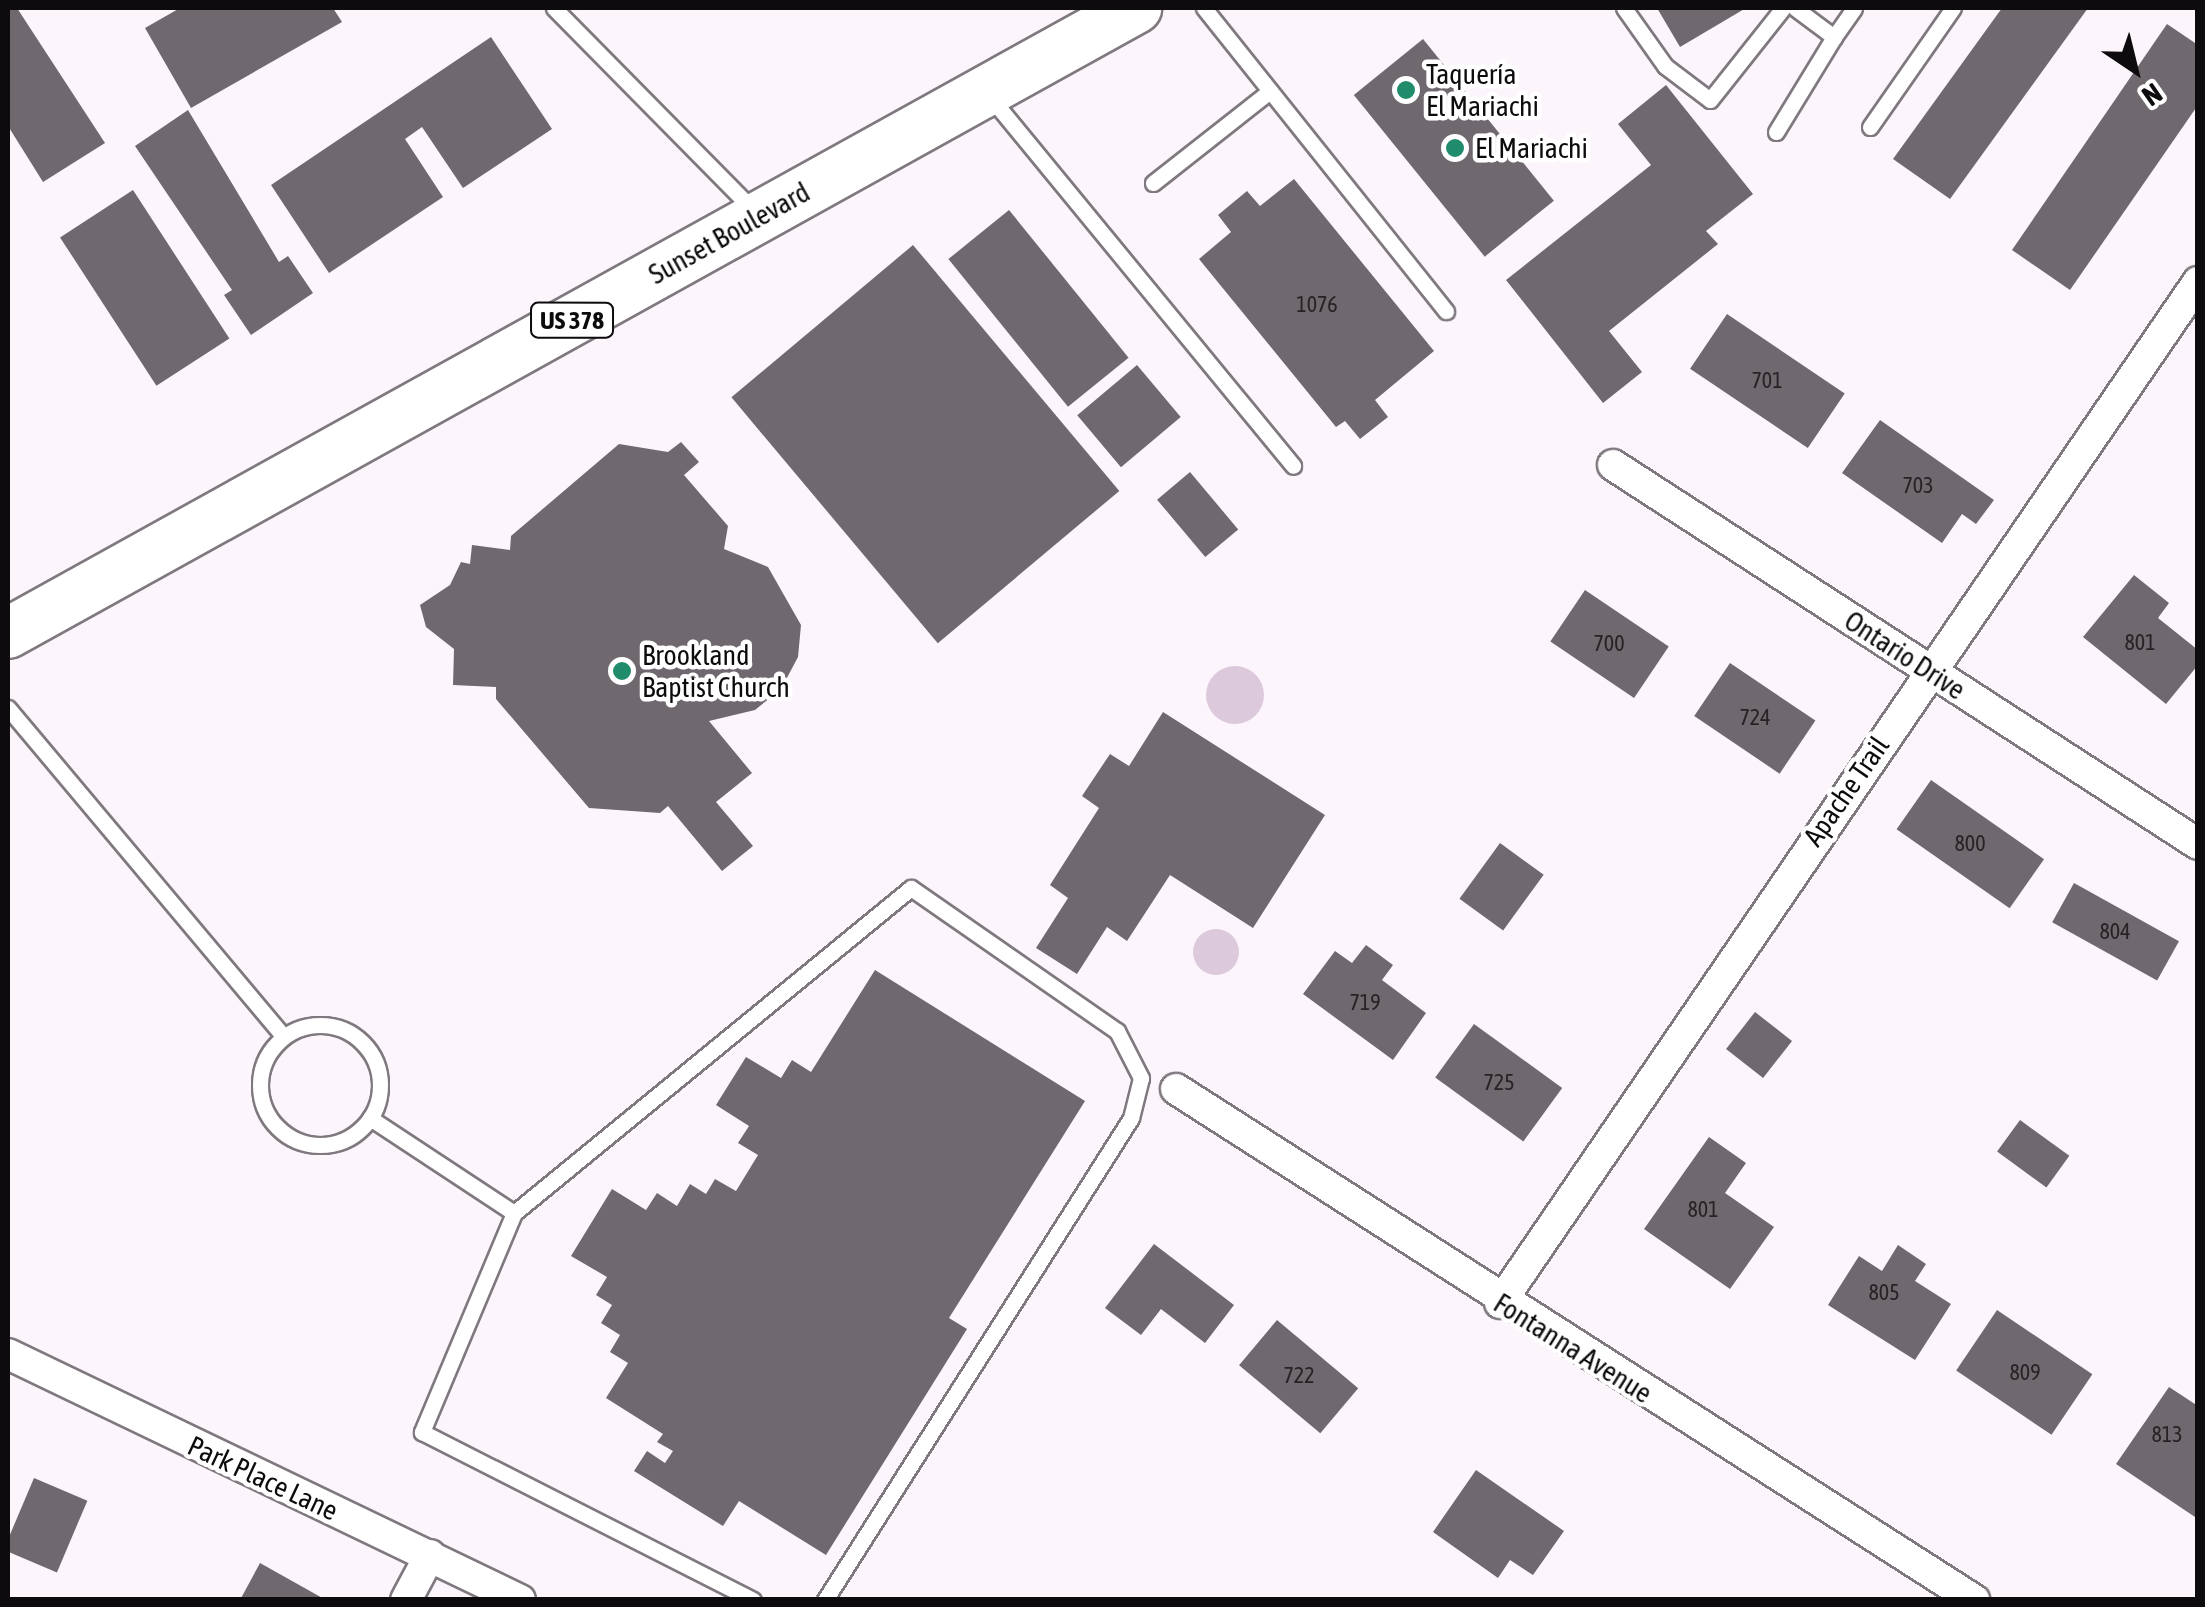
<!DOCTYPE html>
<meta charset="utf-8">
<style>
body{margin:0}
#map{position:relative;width:2205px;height:1607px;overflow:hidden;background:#fcf5fc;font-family:"Asap Condensed",sans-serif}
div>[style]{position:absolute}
.green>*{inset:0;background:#dccadc}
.round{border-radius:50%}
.building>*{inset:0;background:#6f696f;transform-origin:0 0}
.roads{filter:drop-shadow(2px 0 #7f797f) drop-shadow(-2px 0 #7f797f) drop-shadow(0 2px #7f797f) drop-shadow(0 -2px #7f797f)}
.lane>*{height:15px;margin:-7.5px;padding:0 7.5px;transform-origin:7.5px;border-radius:7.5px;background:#fff}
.lane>.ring{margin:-7.5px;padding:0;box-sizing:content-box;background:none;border:15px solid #fff;border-radius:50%}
.street>*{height:30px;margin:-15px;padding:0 15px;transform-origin:15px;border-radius:15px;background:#fff}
.primary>*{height:50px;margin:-25px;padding:0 25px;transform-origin:25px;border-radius:25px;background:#fff}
.dots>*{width:28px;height:28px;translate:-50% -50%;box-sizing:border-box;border:5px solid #fff;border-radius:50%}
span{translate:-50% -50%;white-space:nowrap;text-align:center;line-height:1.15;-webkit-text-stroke:9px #fff;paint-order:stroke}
.number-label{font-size:22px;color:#262226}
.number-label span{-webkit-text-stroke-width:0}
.shield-label span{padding:2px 8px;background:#fff;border:2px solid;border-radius:8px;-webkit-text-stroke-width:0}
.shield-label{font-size:25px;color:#0d0b0d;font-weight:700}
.poi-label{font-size:28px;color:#0d0b0d}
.left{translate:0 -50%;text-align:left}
.street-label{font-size:28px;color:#0d0b0d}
.frame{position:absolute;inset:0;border:10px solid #0d0b0d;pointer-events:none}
.north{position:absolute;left:2085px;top:20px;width:100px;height:100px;-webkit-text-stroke:8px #fff;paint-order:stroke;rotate:145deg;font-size:28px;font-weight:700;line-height:40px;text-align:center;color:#0d0b0d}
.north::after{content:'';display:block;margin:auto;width:35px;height:45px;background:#0d0b0d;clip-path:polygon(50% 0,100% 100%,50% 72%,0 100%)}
</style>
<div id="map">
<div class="green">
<div class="round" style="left:1206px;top:666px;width:58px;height:58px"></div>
<div class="round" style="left:1193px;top:929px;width:46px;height:46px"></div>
</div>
<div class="building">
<div style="clip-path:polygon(8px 8px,17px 8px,105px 143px,43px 182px,8px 126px)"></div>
<div style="clip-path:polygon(180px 8px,333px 8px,342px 22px,191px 108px,145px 28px)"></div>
<div style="clip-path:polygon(1657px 8px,1746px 8px,1680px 47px)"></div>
<div style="clip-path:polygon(2002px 8px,2088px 8px,1950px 199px,1893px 159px)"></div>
<div style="clip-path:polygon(2167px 24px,2198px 45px,2198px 105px,2070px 290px,2012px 250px)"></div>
<div style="clip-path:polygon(491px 37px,552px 129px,463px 188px,422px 127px,405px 139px,443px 197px,329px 273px,271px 185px)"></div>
<div style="left:1423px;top:39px;width:208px;height:89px;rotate:51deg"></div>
<div style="clip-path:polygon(1666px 85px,1753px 194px,1706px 231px,1718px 244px,1609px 331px,1642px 372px,1603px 403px,1506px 280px,1651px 165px,1618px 124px)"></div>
<div style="clip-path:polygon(188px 110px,279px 262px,288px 256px,313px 293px,251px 335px,224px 295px,232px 290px,135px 146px)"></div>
<div style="clip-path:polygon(1294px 179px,1434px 351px,1375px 400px,1388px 417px,1360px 439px,1345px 421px,1336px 427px,1199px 259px,1231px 232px,1218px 215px,1247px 191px,1260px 206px)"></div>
<div style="left:133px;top:190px;width:177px;height:87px;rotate:57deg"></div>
<div style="left:1009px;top:210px;width:190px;height:78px;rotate:51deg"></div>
<div style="left:913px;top:245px;width:321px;height:237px;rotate:50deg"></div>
<div style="left:1727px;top:314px;width:142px;height:66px;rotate:34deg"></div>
<div style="left:1137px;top:365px;width:68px;height:78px;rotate:50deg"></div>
<div style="clip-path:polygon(1880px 420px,1994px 500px,1976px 524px,1962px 514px,1942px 543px,1842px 473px)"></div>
<div style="clip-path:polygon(681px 442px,699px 462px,684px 475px,728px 526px,724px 549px,768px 567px,801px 625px,798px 657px,781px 689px,755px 710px,709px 721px,752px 773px,716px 802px,753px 846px,722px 871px,668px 806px,660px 813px,589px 808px,496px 699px,496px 687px,453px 685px,454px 649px,426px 627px,420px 605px,450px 585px,461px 562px,470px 564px,472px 545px,510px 550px,511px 536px,619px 444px,668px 452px)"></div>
<div style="left:1190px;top:472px;width:75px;height:43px;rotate:50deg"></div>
<div style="clip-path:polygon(2134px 575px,2169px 603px,2158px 618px,2198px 650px,2198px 665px,2166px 704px,2083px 637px)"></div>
<div style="left:1585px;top:590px;width:101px;height:62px;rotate:34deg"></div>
<div style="left:1730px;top:663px;width:103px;height:64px;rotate:34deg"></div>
<div style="clip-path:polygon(1163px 712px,1325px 815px,1253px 928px,1170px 875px,1127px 941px,1107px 927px,1077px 974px,1036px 948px,1068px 898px,1050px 885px,1099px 808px,1082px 796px,1110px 754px,1129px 766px)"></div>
<div style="left:1931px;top:780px;width:138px;height:60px;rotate:35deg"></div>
<div style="left:1500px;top:843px;width:54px;height:69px;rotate:36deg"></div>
<div style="left:2074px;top:883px;width:120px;height:45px;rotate:29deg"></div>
<div style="clip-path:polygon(1366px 945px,1393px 965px,1382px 980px,1426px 1013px,1393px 1060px,1303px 994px,1335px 951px,1352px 963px)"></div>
<div style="clip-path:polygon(875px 970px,1085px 1101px,949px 1318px,967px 1329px,826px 1555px,739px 1501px,723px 1526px,634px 1471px,647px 1451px,665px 1463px,673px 1451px,657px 1442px,663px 1434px,606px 1398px,628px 1363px,610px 1352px,620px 1335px,601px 1323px,612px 1305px,596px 1295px,607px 1277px,571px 1256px,612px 1189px,646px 1210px,657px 1193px,677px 1206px,690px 1184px,706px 1194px,715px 1179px,736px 1191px,758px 1155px,738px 1143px,749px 1126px,716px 1105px,746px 1057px,781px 1078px,792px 1060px,811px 1072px)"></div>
<div style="left:1755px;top:1012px;width:47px;height:47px;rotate:38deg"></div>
<div style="left:1474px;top:1024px;width:109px;height:66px;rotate:36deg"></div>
<div style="left:2020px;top:1120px;width:61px;height:39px;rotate:36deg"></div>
<div style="clip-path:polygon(1709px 1137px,1746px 1163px,1725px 1193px,1774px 1227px,1730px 1289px,1644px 1229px)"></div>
<div style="clip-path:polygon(1154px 1244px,1234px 1305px,1205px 1343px,1161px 1309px,1141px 1335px,1105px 1308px)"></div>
<div style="clip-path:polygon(1898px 1245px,1926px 1264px,1915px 1281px,1951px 1304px,1915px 1360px,1828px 1305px,1859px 1256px,1882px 1271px)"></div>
<div style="left:1997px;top:1310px;width:115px;height:73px;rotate:34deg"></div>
<div style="left:1277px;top:1320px;width:106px;height:59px;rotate:40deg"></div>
<div style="clip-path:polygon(2169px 1387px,2198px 1406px,2198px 1519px,2116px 1464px)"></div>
<div style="clip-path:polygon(1476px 1470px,1564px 1531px,1533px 1575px,1510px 1560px,1498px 1578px,1433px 1532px)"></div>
<div style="left:34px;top:1478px;width:58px;height:78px;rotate:23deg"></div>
<div style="clip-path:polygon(260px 1563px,326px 1600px,240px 1600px)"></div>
</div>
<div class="roads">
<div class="lane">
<div style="left:554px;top:8px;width:284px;rotate:45.4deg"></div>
<div style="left:1204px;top:8px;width:388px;rotate:51.4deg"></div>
<div style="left:1624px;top:8px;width:71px;rotate:54.7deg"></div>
<div style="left:1665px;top:66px;width:56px;rotate:37.1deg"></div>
<div style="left:1710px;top:100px;width:117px;rotate:-51.6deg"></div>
<div style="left:1795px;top:8px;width:49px;rotate:36.6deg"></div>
<div style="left:1834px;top:37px;width:35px;rotate:-55deg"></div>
<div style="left:991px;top:98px;width:476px;rotate:50.6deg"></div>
<div style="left:1870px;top:127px;width:145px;rotate:-55.1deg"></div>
<div style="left:1776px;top:132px;width:111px;rotate:-58.6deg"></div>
<div style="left:1153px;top:183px;width:149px;rotate:-38.2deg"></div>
<div style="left:8px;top:708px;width:429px;rotate:50deg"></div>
<div class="ring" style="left:260px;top:1025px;width:105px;height:105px"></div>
<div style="left:370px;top:1118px;width:173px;rotate:33.4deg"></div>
<div style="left:514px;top:1213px;width:238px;rotate:112.8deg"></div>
<div style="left:422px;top:1432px;width:371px;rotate:26.9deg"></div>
<div style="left:514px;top:1213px;width:513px;rotate:-39.31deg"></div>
<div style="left:911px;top:888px;width:251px;rotate:34.8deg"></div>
<div style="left:1117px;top:1031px;width:53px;rotate:62.9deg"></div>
<div style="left:1141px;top:1078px;width:41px;rotate:104deg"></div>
<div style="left:1131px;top:1118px;width:571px;rotate:122.41deg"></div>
</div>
<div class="street">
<div style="left:1613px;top:465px;width:697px;rotate:32.94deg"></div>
<div style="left:1176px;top:1089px;width:948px;rotate:32.63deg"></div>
<div style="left:1500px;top:1303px;width:1237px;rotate:-55.64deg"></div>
<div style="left:8px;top:1354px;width:568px;rotate:25.66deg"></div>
<div style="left:406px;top:1600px;width:51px;rotate:-61.9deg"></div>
</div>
<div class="primary">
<div style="left:8px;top:633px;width:1290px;rotate:-28.99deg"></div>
</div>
</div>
<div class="dots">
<div style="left:1406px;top:90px;background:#218c6b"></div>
<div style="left:1455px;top:148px;background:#218c6b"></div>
<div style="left:622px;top:671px;background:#218c6b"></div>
</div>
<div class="number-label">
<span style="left:1317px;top:305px">1076</span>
<span style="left:1767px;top:381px">701</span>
<span style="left:1918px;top:486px">703</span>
<span style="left:2140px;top:643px">801</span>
<span style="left:1609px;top:644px">700</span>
<span style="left:1755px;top:718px">724</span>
<span style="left:1970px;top:844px">800</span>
<span style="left:2115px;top:932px">804</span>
<span style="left:1365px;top:1003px">719</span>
<span style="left:1499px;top:1083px">725</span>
<span style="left:1703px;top:1210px">801</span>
<span style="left:1884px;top:1293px">805</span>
<span style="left:2025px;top:1373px">809</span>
<span style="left:1299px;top:1376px">722</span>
<span style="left:2167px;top:1435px">813</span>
</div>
<div class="shield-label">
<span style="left:572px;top:320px">US 378</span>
</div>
<div class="poi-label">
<span class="left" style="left:1426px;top:90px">Taquería<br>El Mariachi</span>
<span class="left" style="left:1475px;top:148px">El Mariachi</span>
<span class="left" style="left:642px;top:671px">Brookland<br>Baptist Church</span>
</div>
<div class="street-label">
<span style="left:729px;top:233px;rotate:-29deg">Sunset Boulevard</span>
<span style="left:1905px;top:655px;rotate:33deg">Ontario Drive</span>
<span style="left:1846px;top:791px;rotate:-55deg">Apache Trail</span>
<span style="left:1573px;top:1348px;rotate:32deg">Fontanna Avenue</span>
<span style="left:263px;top:1478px;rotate:25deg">Park Place Lane</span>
</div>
<div class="frame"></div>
<div class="north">N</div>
</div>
